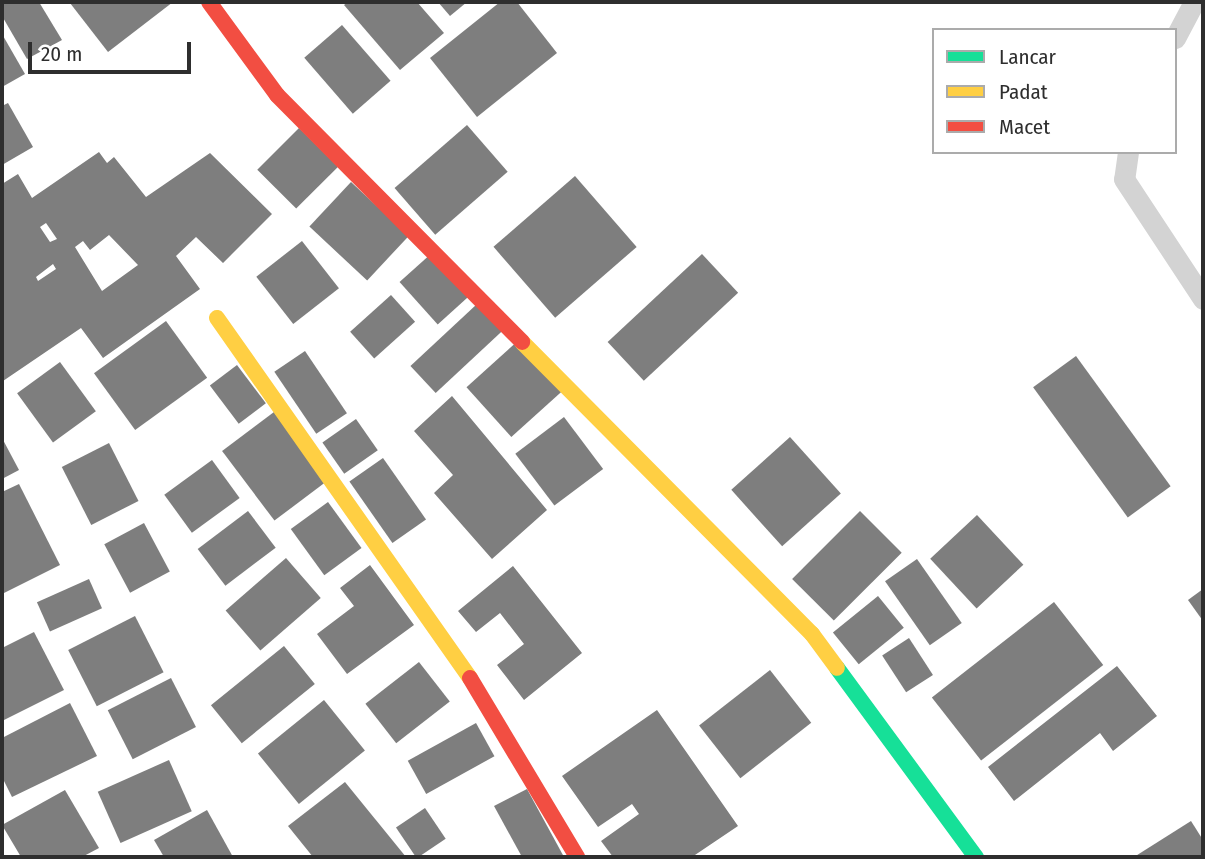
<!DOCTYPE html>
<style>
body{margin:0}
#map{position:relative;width:1205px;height:859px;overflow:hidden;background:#fff;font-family:"Fira Sans Condensed",sans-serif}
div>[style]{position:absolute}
.building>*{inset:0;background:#7e7e7e;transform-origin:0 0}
.lane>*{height:21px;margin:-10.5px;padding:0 10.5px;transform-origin:10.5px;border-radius:10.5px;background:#d3d3d3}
.fast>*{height:16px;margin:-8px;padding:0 8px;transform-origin:8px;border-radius:8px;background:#16e098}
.slow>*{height:16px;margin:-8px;padding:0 8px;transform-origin:8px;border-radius:8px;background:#ffcf43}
.jam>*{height:16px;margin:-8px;padding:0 8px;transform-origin:8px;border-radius:8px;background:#f24e42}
span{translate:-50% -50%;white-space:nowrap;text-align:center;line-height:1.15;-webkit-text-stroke:7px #fff;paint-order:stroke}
.frame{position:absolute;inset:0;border:4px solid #2e2e2e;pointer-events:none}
.legend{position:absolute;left:932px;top:28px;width:245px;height:126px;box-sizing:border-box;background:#fff;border:2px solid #ababab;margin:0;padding:9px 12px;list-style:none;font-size:21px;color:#2e2e2e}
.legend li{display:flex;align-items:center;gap:14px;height:35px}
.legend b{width:35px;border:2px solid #ababab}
.scale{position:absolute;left:28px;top:42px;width:163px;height:32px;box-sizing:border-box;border:4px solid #2e2e2e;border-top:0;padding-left:9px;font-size:21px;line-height:24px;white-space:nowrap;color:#2e2e2e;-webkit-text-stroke:5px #fff;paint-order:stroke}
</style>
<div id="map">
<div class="building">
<div style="clip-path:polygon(2px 2px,39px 2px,62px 40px,27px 59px,2px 16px)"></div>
<div style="clip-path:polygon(173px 2px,108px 52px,70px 3px,73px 2px)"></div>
<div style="clip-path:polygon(348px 2px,417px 2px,444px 33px,400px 70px,344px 5px)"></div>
<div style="clip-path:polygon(438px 2px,467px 2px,450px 16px)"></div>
<div style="clip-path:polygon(500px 2px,517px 2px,557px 53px,477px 117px,430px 58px)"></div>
<div style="left:342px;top:25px;width:74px;height:50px;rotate:49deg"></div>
<div style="clip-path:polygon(2px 34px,25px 74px,2px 87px)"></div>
<div style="clip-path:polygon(8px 103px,33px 147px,2px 165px,2px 106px)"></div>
<div style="left:467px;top:125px;width:62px;height:96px;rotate:49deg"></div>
<div style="left:299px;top:128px;width:55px;height:59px;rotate:45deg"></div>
<div style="clip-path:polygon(evenodd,99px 152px,107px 163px,114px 157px,146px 197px,210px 153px,272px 214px,223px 263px,196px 237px,176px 256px,200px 289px,103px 358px,81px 328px,3px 381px,2px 184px,18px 174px,32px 198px,99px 152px,46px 223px,57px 239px,50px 242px,40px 227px,46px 223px,99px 152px,109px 235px,138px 265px,102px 291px,75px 247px,83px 241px,90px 250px,109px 235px,99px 152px,53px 264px,56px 269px,38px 281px,36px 277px,53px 264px)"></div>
<div style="left:575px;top:176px;width:94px;height:108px;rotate:49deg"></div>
<div style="left:351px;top:182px;width:79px;height:61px;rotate:43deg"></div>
<div style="left:302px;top:241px;width:60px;height:58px;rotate:52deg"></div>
<div style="left:433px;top:252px;width:57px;height:45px;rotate:48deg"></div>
<div style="left:702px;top:254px;width:53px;height:129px;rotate:47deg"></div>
<div style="left:391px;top:295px;width:36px;height:55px;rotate:48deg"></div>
<div style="left:477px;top:304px;width:37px;height:91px;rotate:47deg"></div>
<div style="left:166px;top:321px;width:70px;height:89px;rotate:54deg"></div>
<div style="left:520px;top:339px;width:67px;height:72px;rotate:48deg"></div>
<div style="left:305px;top:351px;width:75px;height:37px;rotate:56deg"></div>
<div style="left:1076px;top:356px;width:161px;height:53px;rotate:54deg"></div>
<div style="left:60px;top:362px;width:61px;height:53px;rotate:54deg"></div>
<div style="left:237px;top:365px;width:48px;height:34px;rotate:53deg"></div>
<div style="clip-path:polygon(452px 396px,547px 510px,492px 559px,434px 493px,453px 475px,414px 431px)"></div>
<div style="left:274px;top:412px;width:87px;height:65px;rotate:53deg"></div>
<div style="left:564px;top:417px;width:65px;height:61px;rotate:53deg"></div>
<div style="left:356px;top:419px;width:38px;height:41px;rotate:55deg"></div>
<div style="left:790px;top:437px;width:76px;height:79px;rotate:48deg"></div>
<div style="clip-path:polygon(2px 438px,19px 470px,2px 479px)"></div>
<div style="left:109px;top:443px;width:65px;height:53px;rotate:63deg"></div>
<div style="left:383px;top:458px;width:75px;height:41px;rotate:55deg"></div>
<div style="left:212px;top:460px;width:47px;height:59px;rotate:54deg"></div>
<div style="clip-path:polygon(19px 484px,60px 565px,4px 593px,2px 492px)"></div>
<div style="left:328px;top:502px;width:57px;height:46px;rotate:54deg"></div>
<div style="left:248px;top:511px;width:46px;height:63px;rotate:53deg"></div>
<div style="left:860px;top:511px;width:59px;height:96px;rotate:45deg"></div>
<div style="left:977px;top:515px;width:68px;height:64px;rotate:47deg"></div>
<div style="left:144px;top:523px;width:55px;height:45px;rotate:62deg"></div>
<div style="left:286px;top:558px;width:53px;height:80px;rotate:49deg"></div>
<div style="left:917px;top:559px;width:78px;height:39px;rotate:55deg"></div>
<div style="clip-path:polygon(370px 565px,414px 625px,347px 674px,317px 634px,354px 606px,340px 588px)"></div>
<div style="clip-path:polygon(513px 566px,582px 653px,524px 700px,497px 665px,524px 644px,500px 613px,476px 632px,458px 611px)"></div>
<div style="left:89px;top:579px;width:32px;height:57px;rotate:66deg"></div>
<div style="clip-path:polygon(1203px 589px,1203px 621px,1188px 600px)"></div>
<div style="left:878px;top:596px;width:41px;height:58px;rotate:51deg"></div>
<div style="left:1054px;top:602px;width:80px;height:155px;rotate:52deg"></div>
<div style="left:135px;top:616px;width:63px;height:75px;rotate:63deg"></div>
<div style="clip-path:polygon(34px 632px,64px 690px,2px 721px,2px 648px)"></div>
<div style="left:909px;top:638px;width:44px;height:32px;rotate:57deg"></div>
<div style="left:284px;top:646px;width:49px;height:94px;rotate:51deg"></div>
<div style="left:419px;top:662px;width:50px;height:68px;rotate:52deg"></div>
<div style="clip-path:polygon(1117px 666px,1157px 716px,1113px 751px,1100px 733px,1014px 801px,988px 767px)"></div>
<div style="left:770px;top:670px;width:67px;height:90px;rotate:52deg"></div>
<div style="left:171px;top:678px;width:55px;height:71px;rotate:63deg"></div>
<div style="left:324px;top:700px;width:65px;height:85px;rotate:51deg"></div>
<div style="clip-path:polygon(70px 703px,97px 756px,12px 797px,2px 777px,2px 738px)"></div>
<div style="clip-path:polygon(657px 710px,738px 826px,692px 857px,613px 857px,601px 841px,639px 814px,632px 804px,598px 827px,562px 776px)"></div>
<div style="left:476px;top:723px;width:38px;height:78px;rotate:61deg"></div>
<div style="left:169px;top:760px;width:56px;height:78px;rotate:66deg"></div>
<div style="clip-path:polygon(345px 782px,406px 857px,313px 857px,288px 826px)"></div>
<div style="clip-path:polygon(527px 789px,564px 857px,522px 857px,494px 806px)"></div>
<div style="clip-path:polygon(65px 790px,99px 848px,82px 857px,21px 857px,2px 825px)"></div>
<div style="left:425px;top:808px;width:37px;height:35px;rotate:56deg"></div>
<div style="clip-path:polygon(207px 810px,233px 857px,164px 857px,154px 840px)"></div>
<div style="clip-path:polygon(1191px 821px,1203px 840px,1203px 857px,1134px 857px)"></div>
</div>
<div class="lane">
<div style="left:1175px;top:38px;width:41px;rotate:-62.2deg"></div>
<div style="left:1128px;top:152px;width:27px;rotate:98deg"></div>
<div style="left:1124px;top:179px;width:144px;rotate:56.6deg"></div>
</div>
<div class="fast">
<div style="left:837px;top:668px;width:235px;rotate:53.7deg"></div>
</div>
<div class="slow">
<div style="left:217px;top:318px;width:440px;rotate:54.9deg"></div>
<div style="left:522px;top:342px;width:412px;rotate:45.2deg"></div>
<div style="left:812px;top:634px;width:42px;rotate:53.7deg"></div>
</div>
<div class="jam">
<div style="left:209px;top:2px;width:115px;rotate:53.8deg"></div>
<div style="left:277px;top:95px;width:348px;rotate:45.2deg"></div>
<div style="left:470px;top:678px;width:209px;rotate:59.1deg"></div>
</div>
<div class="frame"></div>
<ul class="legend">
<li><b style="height:9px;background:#16e098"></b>Lancar</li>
<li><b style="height:9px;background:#ffcf43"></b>Padat</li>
<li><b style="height:9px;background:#f24e42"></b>Macet</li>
</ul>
<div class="scale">20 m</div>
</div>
